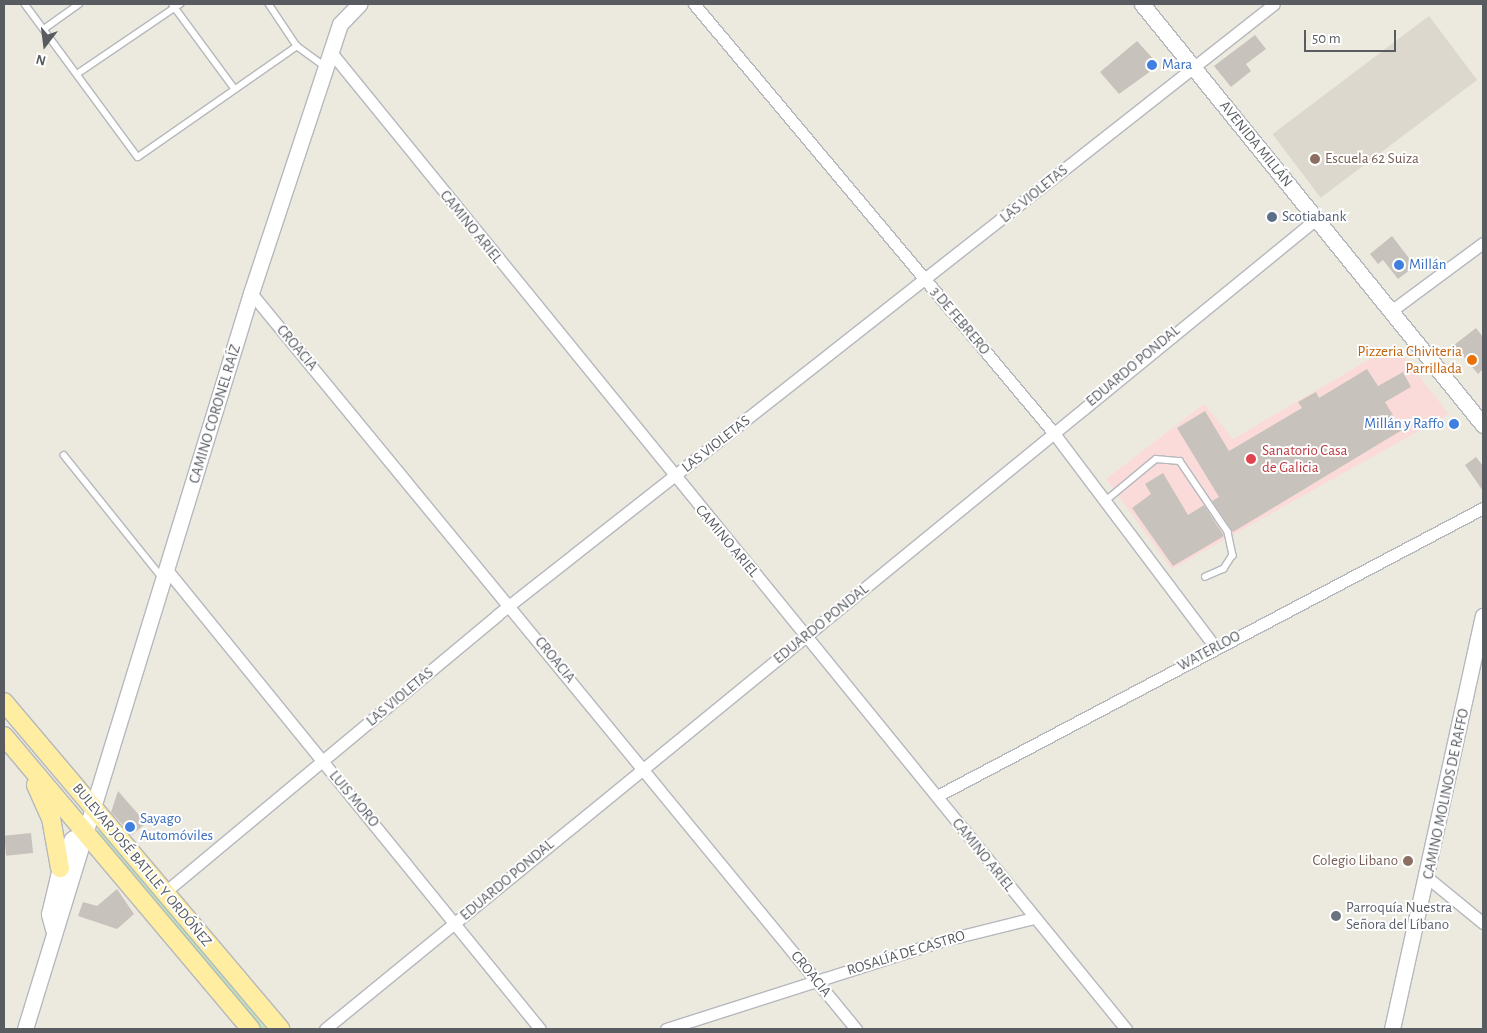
<!DOCTYPE html>
<meta charset="utf-8">
<style>
body{margin:0}
#map{position:relative;width:1487px;height:1033px;overflow:hidden;background:#ece9df;font-family:"Alegreya Sans",sans-serif}
div>[style]{position:absolute}
.education>*{inset:0;background:#dcd8ce;transform-origin:0 0}
.medical>*{inset:0;background:#fbdbd9}
.green>*{inset:0;background:#bbe5ba}
.building>*{inset:0;background:#c7c3bc;transform-origin:0 0}
.roads{filter:drop-shadow(1px 0 #b5b8bd) drop-shadow(-1px 0 #b5b8bd) drop-shadow(0 1px #b5b8bd) drop-shadow(0 -1px #b5b8bd)}
.lane>*{height:5.5px;margin:-2.75px;padding:0 2.75px;transform-origin:2.75px;border-radius:2.75px;background:#fff}
.street>*{height:11px;margin:-5.5px;padding:0 5.5px;transform-origin:5.5px;border-radius:5.5px;background:#fff}
.secondary>*{height:15px;margin:-7.5px;padding:0 7.5px;transform-origin:7.5px;border-radius:7.5px;background:#fff}
.primary>*{height:18px;margin:-9px;padding:0 9px;transform-origin:9px;border-radius:9px;background:#ffeda1}
.dots>*{width:14px;height:14px;translate:-50% -50%;box-sizing:border-box;border:2px solid #fff;border-radius:50%}
span{translate:-50% -50%;white-space:nowrap;text-align:center;line-height:1.15;-webkit-text-stroke:4px #fff;paint-order:stroke}
.shop-label{font-size:15px;color:#366cbe}
.left{translate:0 -50%;text-align:left}
.right{translate:-100% -50%;text-align:right}
.street-label{font-size:15px;color:#585c61}
.education-label{font-size:15px;color:#785e54}
.service-label{font-size:15px;color:#4e5e75}
.food-label{font-size:15px;color:#c56008}
.health-label{font-size:15px;color:#be3a42}
.worship-label{font-size:15px;color:#5b616d}
.frame{position:absolute;inset:0;border:5px solid #585c61;pointer-events:none}
.north{position:absolute;left:20px;top:20px;width:50px;height:50px;-webkit-text-stroke:4px #fff;paint-order:stroke;rotate:195deg;font-size:14px;font-weight:700;line-height:20px;text-align:center;color:#585c61}
.north::after{content:'';display:block;margin:auto;width:18px;height:22px;background:#585c61;clip-path:polygon(50% 0,100% 100%,50% 72%,0 100%)}
.scale{position:absolute;left:1304px;top:30px;width:92px;height:22px;box-sizing:border-box;border:2px solid #585c61;border-top:0;padding-left:6px;font-size:15px;line-height:18px;white-space:nowrap;color:#585c61;-webkit-text-stroke:4px #fff;paint-order:stroke}
</style>
<div id="map">
<div class="education">
<div style="left:1429px;top:16px;width:80px;height:196px;rotate:53deg"></div>
</div>
<div class="medical">
<div style="clip-path:polygon(1394px 345px,1449px 414px,1172px 569px,1106px 479px,1204px 404px,1233px 439px)"></div>
</div>
<div class="green">
<div style="clip-path:polygon(99px 830px,157px 896px,266px 1029px,260px 1029px,96px 833px)"></div>
</div>
<div class="building">
<div style="clip-path:polygon(1255px 35px,1266px 49px,1246px 64px,1251px 71px,1231px 87px,1214px 66px)"></div>
<div style="clip-path:polygon(1137px 41px,1156px 62px,1155px 68px,1119px 94px,1100px 72px)"></div>
<div style="clip-path:polygon(1392px 236px,1415px 266px,1398px 279px,1383px 260px,1378px 264px,1370px 254px)"></div>
<div style="clip-path:polygon(1476px 328px,1483px 337px,1483px 369px,1478px 374px,1454px 345px)"></div>
<div style="clip-path:polygon(1367px 369px,1378px 386px,1403px 372px,1411px 387px,1385px 402px,1402px 430px,1233px 532px,1212px 501px,1219px 497px,1177px 428px,1205px 411px,1229px 451px,1302px 408px,1298px 402px,1316px 392px,1319px 398px)"></div>
<div style="clip-path:polygon(1476px 457px,1483px 466px,1483px 491px,1465px 465px)"></div>
<div style="clip-path:polygon(1163px 473px,1188px 515px,1204px 505px,1224px 536px,1173px 566px,1132px 508px,1151px 494px,1145px 484px)"></div>
<div style="clip-path:polygon(118px 791px,146px 823px,132px 835px,111px 812px)"></div>
<div style="left:31px;top:833px;width:20px;height:27px;rotate:84deg"></div>
<div style="clip-path:polygon(117px 889px,134px 914px,117px 929px,78px 916px,83px 902px,97px 906px)"></div>
</div>
<div class="roads">
<div class="lane">
<div style="left:25px;top:4px;width:190px;rotate:53.6deg"></div>
<div style="left:138px;top:157px;width:194px;rotate:-34.9deg"></div>
<div style="left:269px;top:4px;width:50px;rotate:56.3deg"></div>
<div style="left:297px;top:46px;width:34px;rotate:36deg"></div>
<div style="left:173px;top:5px;width:104px;rotate:53.6deg"></div>
<div style="left:44px;top:29px;width:43px;rotate:-35.5deg"></div>
<div style="left:77px;top:74px;width:125px;rotate:-34.2deg"></div>
<div style="left:64px;top:455px;width:155px;rotate:51.3deg"></div>
<div style="left:1104px;top:502px;width:67px;rotate:-39.6deg"></div>
<div style="left:1156px;top:459px;width:24px;rotate:5deg"></div>
<div style="left:1180px;top:461px;width:86px;rotate:55.9deg"></div>
<div style="left:1228px;top:532px;width:24px;rotate:78deg"></div>
<div style="left:1233px;top:555px;width:17px;rotate:123deg"></div>
<div style="left:1224px;top:569px;width:20px;rotate:156deg"></div>
</div>
<div class="street">
<div style="left:694px;top:4px;width:559px;rotate:50.01deg"></div>
<div style="left:1053px;top:432px;width:269px;rotate:53deg"></div>
<div style="left:330px;top:51px;width:1261px;rotate:50.86deg"></div>
<div style="left:251px;top:293px;width:953px;rotate:50.58deg"></div>
<div style="left:1391px;top:311px;width:114px;rotate:-36.5deg"></div>
<div style="left:167px;top:570px;width:591px;rotate:50.9deg"></div>
<div style="left:937px;top:796px;width:617px;rotate:-27.81deg"></div>
<div style="left:1428px;top:878px;width:71px;rotate:39.3deg"></div>
<div style="left:165px;top:892px;width:432px;rotate:-39.8deg"></div>
<div style="left:497px;top:615px;width:988px;rotate:-38.18deg"></div>
<div style="left:325px;top:1029px;width:1280px;rotate:-39.26deg"></div>
<div style="left:666px;top:1029px;width:289px;rotate:-17.7deg"></div>
<div style="left:941px;top:941px;width:96px;rotate:-13.9deg"></div>
</div>
<div class="secondary">
<div style="left:1142px;top:4px;width:542px;rotate:50.99deg"></div>
<div style="left:53px;top:929px;width:16px;rotate:-105deg"></div>
<div style="left:49px;top:914px;width:47px;rotate:-76.6deg"></div>
<div style="left:60px;top:868px;width:31px;rotate:-68deg"></div>
<div style="left:72px;top:839px;width:16px;rotate:-30deg"></div>
<div style="left:25px;top:1029px;width:770px;rotate:-72.93deg"></div>
<div style="left:251px;top:293px;width:283px;rotate:-71.7deg"></div>
<div style="left:340px;top:24px;width:28px;rotate:-46deg"></div>
<div style="left:1392px;top:1029px;width:423px;rotate:-77.6deg"></div>
</div>
<div class="primary">
<div style="left:4px;top:702px;width:428px;rotate:49.8deg"></div>
<div style="left:4px;top:736px;width:383px;rotate:49.9deg"></div>
<div style="left:36px;top:785px;width:36px;rotate:66deg"></div>
<div style="left:51px;top:818px;width:51px;rotate:79.8deg"></div>
</div>
</div>
<div class="dots">
<div style="left:1152px;top:65px;background:#3f7fe0"></div>
<div style="left:1315px;top:159px;background:#8d6e63"></div>
<div style="left:1272px;top:217px;background:#5c6f8a"></div>
<div style="left:1399px;top:265px;background:#3f7fe0"></div>
<div style="left:1472px;top:360px;background:#e8710a"></div>
<div style="left:1454px;top:424px;background:#3f7fe0"></div>
<div style="left:1251px;top:459px;background:#e0444e"></div>
<div style="left:130px;top:827px;background:#3f7fe0"></div>
<div style="left:1408px;top:861px;background:#8d6e63"></div>
<div style="left:1336px;top:916px;background:#6b7280"></div>
</div>
<div class="shop-label">
<span class="left" style="left:1162px;top:65px">Mara</span>
<span class="left" style="left:1409px;top:265px">Millán</span>
<span class="right" style="left:1444px;top:424px">Millán y Raffo</span>
<span class="left" style="left:140px;top:827px">Sayago<br>Automóviles</span>
</div>
<div class="street-label">
<span style="left:1256px;top:144px;rotate:51deg">AVENIDA MILLÁN</span>
<span style="left:1034px;top:194px;rotate:-39deg">LAS VIOLETAS</span>
<span style="left:471px;top:227px;rotate:51deg">CAMINO ARIEL</span>
<span style="left:960px;top:321px;rotate:50deg">3 DE FEBRERO</span>
<span style="left:297px;top:348px;rotate:50deg">CROACIA</span>
<span style="left:1133px;top:366px;rotate:-40deg">EDUARDO PONDAL</span>
<span style="left:215px;top:414px;rotate:-73deg">CAMINO CORONEL RAÍZ</span>
<span style="left:716px;top:444px;rotate:-38deg">LAS VIOLETAS</span>
<span style="left:727px;top:541px;rotate:50deg">CAMINO ARIEL</span>
<span style="left:821px;top:624px;rotate:-39deg">EDUARDO PONDAL</span>
<span style="left:1209px;top:651px;rotate:-28deg">WATERLOO</span>
<span style="left:555px;top:660px;rotate:51deg">CROACIA</span>
<span style="left:400px;top:697px;rotate:-40deg">LAS VIOLETAS</span>
<span style="left:1446px;top:794px;rotate:-78deg">CAMINO MOLINOS DE RAFFO</span>
<span style="left:354px;top:799px;rotate:50deg">LUIS MORO</span>
<span style="left:983px;top:855px;rotate:51deg">CAMINO ARIEL</span>
<span style="left:142px;top:865px;rotate:50deg">BULEVAR JOSÉ BATLLE Y ORDÓÑEZ</span>
<span style="left:507px;top:880px;rotate:-40deg">EDUARDO PONDAL</span>
<span style="left:906px;top:953px;rotate:-17deg">ROSALÍA DE CASTRO</span>
<span style="left:811px;top:974px;rotate:51deg">CROACIA</span>
</div>
<div class="education-label">
<span class="left" style="left:1325px;top:159px">Escuela 62 Suiza</span>
<span class="right" style="left:1398px;top:861px">Colegio Libano</span>
</div>
<div class="service-label">
<span class="left" style="left:1282px;top:217px">Scotiabank</span>
</div>
<div class="food-label">
<span class="right" style="left:1462px;top:360px">Pizzeria Chiviteria<br>Parrillada</span>
</div>
<div class="health-label">
<span class="left" style="left:1262px;top:459px">Sanatorio Casa<br>de Galicia</span>
</div>
<div class="worship-label">
<span class="left" style="left:1346px;top:916px">Parroquía Nuestra<br>Señora del Líbano</span>
</div>
<div class="frame"></div>
<div class="north">N</div>
<div class="scale">50 m</div>
</div>
